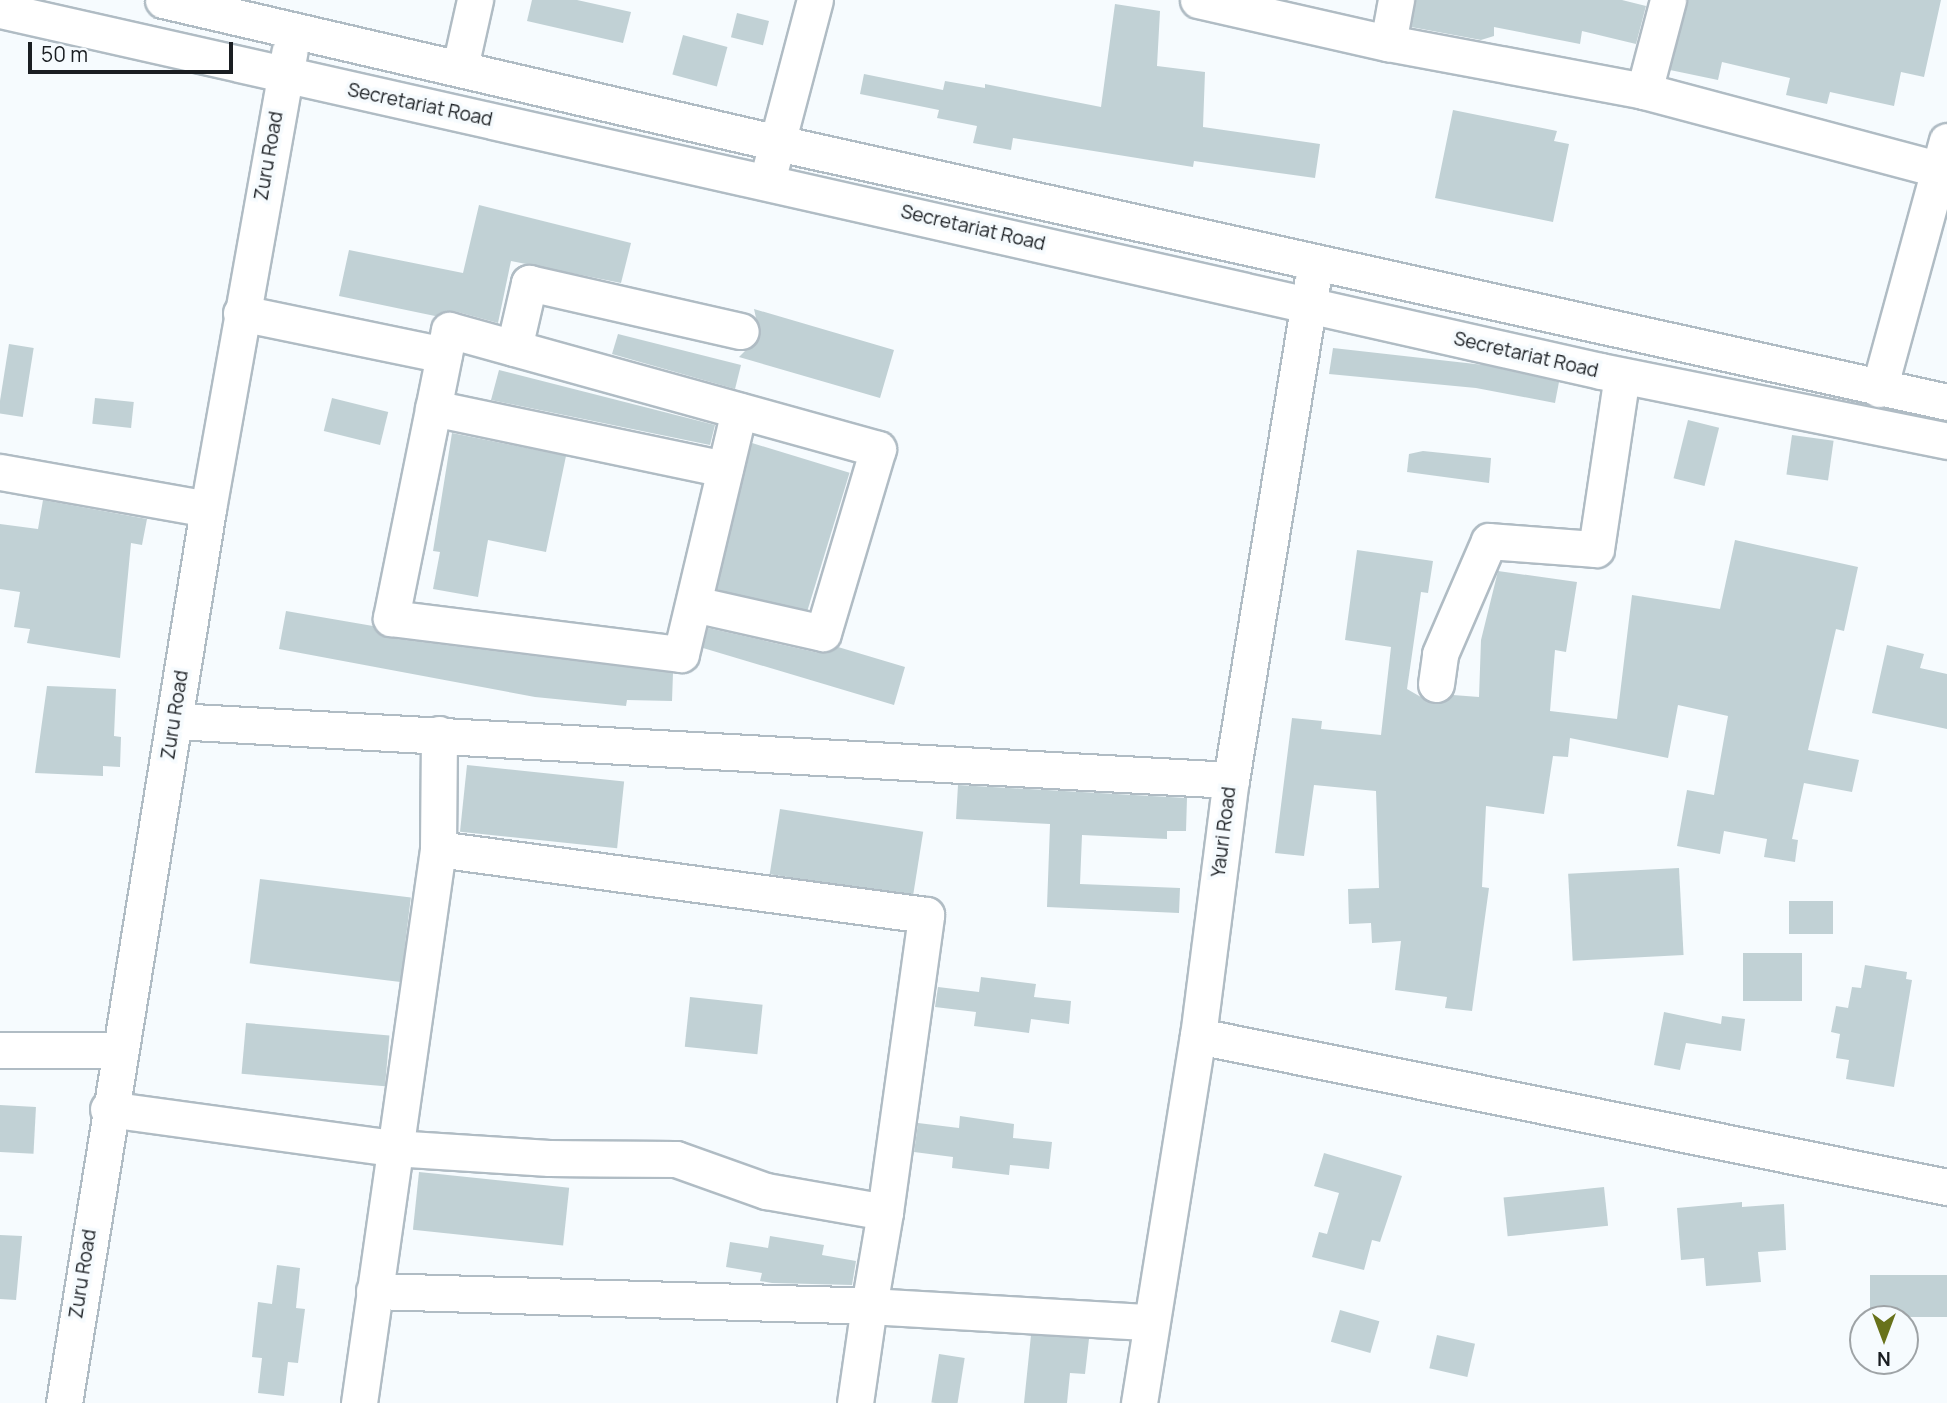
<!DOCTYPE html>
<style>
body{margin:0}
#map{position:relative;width:1947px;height:1403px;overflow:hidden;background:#f6fbfe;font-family:Manrope,sans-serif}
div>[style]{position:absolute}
.building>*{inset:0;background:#c1d1d5;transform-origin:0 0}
.roads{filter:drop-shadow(2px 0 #b0bcc4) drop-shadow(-2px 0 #b0bcc4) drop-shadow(0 2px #b0bcc4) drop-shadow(0 -2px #b0bcc4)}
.minor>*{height:35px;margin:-17.5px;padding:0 17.5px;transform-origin:17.5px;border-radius:17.5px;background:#fff}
span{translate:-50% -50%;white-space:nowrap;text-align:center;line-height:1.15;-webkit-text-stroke:7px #f6fbfe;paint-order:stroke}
.street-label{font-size:19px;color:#1a1e22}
.north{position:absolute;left:1849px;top:1305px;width:70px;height:70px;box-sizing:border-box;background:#f6fbfe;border:2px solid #9ea3a6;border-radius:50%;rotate:180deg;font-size:19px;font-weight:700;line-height:28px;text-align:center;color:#1a1e22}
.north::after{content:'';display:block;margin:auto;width:24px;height:32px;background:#68721b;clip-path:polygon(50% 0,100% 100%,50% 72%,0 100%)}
.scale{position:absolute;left:28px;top:42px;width:205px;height:32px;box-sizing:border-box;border:4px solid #1a1e22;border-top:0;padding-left:9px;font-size:21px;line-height:24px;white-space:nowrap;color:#1a1e22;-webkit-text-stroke:5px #f6fbfe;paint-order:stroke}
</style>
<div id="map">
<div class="building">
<div style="clip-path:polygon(532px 0,577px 0,631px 12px,623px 43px,527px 21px)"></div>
<div style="clip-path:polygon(1416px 0,1622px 0,1646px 6px,1636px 44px,1582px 31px,1580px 44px,1494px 27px,1494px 36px,1481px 40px,1411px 27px)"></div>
<div style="clip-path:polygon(1688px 0,1941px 0,1924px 77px,1901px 72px,1894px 106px,1830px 92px,1827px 104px,1786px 95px,1790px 78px,1722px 62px,1718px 80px,1670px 70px)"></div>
<div style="clip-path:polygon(1115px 4px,1160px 11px,1157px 66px,1205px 72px,1203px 127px,1320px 144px,1315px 178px,1194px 161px,1193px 167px,1013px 138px,1011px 150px,973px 143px,977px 126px,937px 118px,939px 110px,860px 94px,864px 74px,943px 90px,945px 81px,985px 88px,985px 84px,1101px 107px)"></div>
<div style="left:737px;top:13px;width:33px;height:25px;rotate:14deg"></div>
<div style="left:683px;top:35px;width:46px;height:41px;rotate:15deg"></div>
<div style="clip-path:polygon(1453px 110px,1557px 131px,1554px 141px,1569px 144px,1553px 222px,1435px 198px)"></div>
<div style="clip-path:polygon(479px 205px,631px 243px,621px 283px,511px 261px,498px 323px,454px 311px,435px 316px,339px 296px,349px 250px,463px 273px)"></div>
<div style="clip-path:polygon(754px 309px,894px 350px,880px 398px,739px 357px,760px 336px)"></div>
<div style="clip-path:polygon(618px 334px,741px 365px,735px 389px,612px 354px)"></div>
<div style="left:9px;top:344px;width:25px;height:70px;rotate:9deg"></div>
<div style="clip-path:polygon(1333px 348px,1484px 365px,1559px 382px,1555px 403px,1476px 388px,1329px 374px)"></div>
<div style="clip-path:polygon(499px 370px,715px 425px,710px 445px,491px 400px)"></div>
<div style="left:95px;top:398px;width:39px;height:26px;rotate:6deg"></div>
<div style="left:332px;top:398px;width:58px;height:34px;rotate:14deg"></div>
<div style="left:1688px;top:420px;width:32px;height:60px;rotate:14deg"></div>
<div style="clip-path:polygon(452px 433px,566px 456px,546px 552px,488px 540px,478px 597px,433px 589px,440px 552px,433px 551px)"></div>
<div style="left:1792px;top:435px;width:42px;height:40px;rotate:8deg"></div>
<div style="left:752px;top:443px;width:102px;height:150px;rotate:17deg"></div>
<div style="clip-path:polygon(1423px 451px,1491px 458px,1489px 483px,1407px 472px,1409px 454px)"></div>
<div style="clip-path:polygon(43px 500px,147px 519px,142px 545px,131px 543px,120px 658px,27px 643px,30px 629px,14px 627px,20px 592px,0 589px,0 524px,38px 529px)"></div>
<div style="clip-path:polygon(1735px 540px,1858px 567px,1844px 631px,1836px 629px,1808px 750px,1859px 760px,1852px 792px,1804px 783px,1792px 839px,1798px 840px,1795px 862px,1764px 857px,1767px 839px,1724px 831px,1720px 854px,1677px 846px,1687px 790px,1714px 795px,1728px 716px,1678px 705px,1668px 758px,1570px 738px,1568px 757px,1553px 756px,1544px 814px,1486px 806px,1482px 887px,1489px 888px,1472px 1011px,1445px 1008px,1447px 997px,1395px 990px,1401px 941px,1372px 943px,1371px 923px,1349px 924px,1348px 889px,1379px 888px,1376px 791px,1314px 785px,1304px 856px,1275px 853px,1292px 718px,1322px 721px,1321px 729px,1381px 735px,1391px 647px,1345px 640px,1357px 550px,1433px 561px,1428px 593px,1421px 592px,1407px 689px,1433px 704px,1453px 695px,1479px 697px,1481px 640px,1498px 571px,1577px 582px,1566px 652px,1555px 650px,1550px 711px,1617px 719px,1632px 595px,1720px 609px)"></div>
<div style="clip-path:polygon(286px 611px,373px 626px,389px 638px,673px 673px,672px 701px,627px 700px,626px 706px,535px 697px,279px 649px)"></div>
<div style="clip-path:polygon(708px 628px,819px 653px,838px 647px,905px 667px,894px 705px,703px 648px)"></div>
<div style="clip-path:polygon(1887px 645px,1924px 654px,1920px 668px,1947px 674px,1947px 729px,1872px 713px)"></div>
<div style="clip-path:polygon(47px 686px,116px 689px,114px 736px,121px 737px,120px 767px,103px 766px,103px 776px,35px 773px)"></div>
<div style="left:467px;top:765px;width:158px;height:67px;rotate:6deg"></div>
<div style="clip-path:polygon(958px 785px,1187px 798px,1186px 831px,1167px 831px,1167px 839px,1082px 835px,1080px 884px,1180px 888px,1179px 913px,1047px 907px,1050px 824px,956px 819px)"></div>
<div style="left:780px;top:809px;width:145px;height:66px;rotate:9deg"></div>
<div style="left:1679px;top:868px;width:87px;height:111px;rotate:87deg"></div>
<div style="left:260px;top:879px;width:152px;height:85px;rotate:7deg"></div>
<div style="left:1789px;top:901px;width:44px;height:33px"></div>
<div style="left:1802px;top:953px;width:48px;height:59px;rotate:90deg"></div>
<div style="clip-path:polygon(1865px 965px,1907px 972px,1906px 979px,1912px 980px,1894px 1087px,1846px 1079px,1849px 1060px,1836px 1058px,1840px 1034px,1831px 1032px,1836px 1006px,1848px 1008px,1852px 987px,1861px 988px)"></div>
<div style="clip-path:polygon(981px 977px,1036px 984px,1034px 997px,1071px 1001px,1069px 1024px,1031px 1019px,1029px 1033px,974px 1026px,976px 1012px,935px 1007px,938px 987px,979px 992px)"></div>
<div style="left:690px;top:997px;width:73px;height:50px;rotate:6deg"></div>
<div style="clip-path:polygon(1664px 1012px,1721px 1024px,1722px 1016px,1745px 1019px,1741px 1051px,1686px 1043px,1680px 1070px,1654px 1065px)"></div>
<div style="left:246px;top:1023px;width:144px;height:51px;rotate:5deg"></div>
<div style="left:0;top:1105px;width:36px;height:47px;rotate:3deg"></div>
<div style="clip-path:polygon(960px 1116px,1014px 1124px,1013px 1138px,1052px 1142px,1049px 1169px,1010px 1165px,1009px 1175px,952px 1168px,953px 1157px,914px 1152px,918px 1123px,959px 1128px)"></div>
<div style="clip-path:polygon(1324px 1153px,1402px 1176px,1380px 1242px,1372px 1240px,1364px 1270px,1312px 1257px,1319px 1232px,1327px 1234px,1339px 1193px,1314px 1186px)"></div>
<div style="left:419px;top:1172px;width:151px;height:58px;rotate:6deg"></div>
<div style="left:1604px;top:1187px;width:39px;height:101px;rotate:84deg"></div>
<div style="clip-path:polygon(1742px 1202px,1742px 1207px,1784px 1204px,1786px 1250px,1758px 1252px,1761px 1282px,1706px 1286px,1704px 1258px,1681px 1260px,1677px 1208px)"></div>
<div style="clip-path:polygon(0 1235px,22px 1236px,16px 1300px,0 1299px)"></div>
<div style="clip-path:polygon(770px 1236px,824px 1245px,822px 1255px,856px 1261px,852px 1285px,772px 1283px,760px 1281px,762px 1273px,726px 1267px,730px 1242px,768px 1248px)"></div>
<div style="clip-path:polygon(277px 1265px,300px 1268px,296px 1308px,305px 1309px,298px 1363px,288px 1362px,284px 1396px,258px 1393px,262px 1358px,252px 1357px,258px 1302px,272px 1304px)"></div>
<div style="left:1947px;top:1275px;width:42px;height:77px;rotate:90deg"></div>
<div style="left:1340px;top:1310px;width:41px;height:33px;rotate:16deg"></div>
<div style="clip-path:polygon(1031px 1335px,1089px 1339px,1085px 1374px,1070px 1373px,1067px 1403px,1024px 1403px)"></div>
<div style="left:1437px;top:1335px;width:39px;height:34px;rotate:13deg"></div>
<div style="left:939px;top:1354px;width:26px;height:49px;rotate:9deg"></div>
</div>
<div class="roads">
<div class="minor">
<div style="left:163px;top:0;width:631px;rotate:13.09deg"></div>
<div style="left:778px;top:143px;width:1197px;rotate:12.49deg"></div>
<div style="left:1198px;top:0;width:195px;rotate:12.8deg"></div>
<div style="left:1388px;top:43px;width:260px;rotate:10.6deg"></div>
<div style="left:1644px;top:91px;width:306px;rotate:14.9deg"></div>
<div style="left:0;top:10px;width:1641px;rotate:12.71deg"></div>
<div style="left:1601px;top:371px;width:353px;rotate:11.4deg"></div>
<div style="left:1388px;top:43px;width:44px;rotate:-79.5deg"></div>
<div style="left:460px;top:67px;width:69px;rotate:-77.4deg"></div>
<div style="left:1644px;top:91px;width:94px;rotate:-75.2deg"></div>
<div style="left:771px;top:166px;width:172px;rotate:-75.2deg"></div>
<div style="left:241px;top:313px;width:207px;rotate:11.7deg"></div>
<div style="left:514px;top:348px;width:67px;rotate:-77deg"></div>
<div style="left:529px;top:283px;width:217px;rotate:12.8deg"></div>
<div style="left:1879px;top:389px;width:257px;rotate:-74.7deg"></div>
<div style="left:433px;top:408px;width:298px;rotate:11.8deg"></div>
<div style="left:0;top:472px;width:211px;rotate:10.1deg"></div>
<div style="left:694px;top:604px;width:132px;rotate:12.7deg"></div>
<div style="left:823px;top:633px;width:192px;rotate:-73.4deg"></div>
<div style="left:878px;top:449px;width:445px;rotate:-164.5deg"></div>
<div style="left:449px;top:330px;width:294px;rotate:101.4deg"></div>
<div style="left:391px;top:618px;width:292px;rotate:7.1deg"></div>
<div style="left:681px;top:654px;width:250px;rotate:-76.6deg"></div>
<div style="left:1436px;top:684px;width:30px;rotate:-82deg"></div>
<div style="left:1440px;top:654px;width:123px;rotate:-66.6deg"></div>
<div style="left:1489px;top:541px;width:107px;rotate:4.3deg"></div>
<div style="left:1596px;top:549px;width:175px;rotate:-81.5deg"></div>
<div style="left:175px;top:721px;width:1058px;rotate:3.2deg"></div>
<div style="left:1198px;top:1036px;width:764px;rotate:11.4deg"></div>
<div style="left:0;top:1050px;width:118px"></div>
<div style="left:108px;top:1109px;width:288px;rotate:7.8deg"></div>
<div style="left:393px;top:1148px;width:156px;rotate:3.7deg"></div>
<div style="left:549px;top:1158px;width:127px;rotate:0.5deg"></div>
<div style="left:676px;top:1159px;width:96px;rotate:19.6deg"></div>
<div style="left:766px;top:1191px;width:121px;rotate:10deg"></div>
<div style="left:374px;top:1291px;width:495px;rotate:1.7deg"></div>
<div style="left:869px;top:1306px;width:95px;rotate:-80.3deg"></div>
<div style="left:885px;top:1212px;width:300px;rotate:-82.1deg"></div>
<div style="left:926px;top:915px;width:492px;rotate:-172.3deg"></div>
<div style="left:64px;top:1403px;width:906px;rotate:-80.85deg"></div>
<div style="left:208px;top:509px;width:464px;rotate:-79.9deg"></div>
<div style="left:359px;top:1403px;width:560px;rotate:-81.88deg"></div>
<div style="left:438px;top:849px;width:115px;rotate:-89.5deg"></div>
<div style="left:855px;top:1403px;width:98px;rotate:-81.8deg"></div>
<div style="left:869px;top:1306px;width:281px;rotate:3.3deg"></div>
<div style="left:1139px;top:1403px;width:372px;rotate:-80.9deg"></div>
<div style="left:1198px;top:1036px;width:258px;rotate:-82.7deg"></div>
<div style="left:1231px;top:780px;width:504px;rotate:-80.74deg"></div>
</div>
</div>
<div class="street-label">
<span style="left:420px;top:105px;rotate:12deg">Secretariat Road</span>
<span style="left:269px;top:156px;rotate:-80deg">Zuru Road</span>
<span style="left:973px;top:228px;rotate:13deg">Secretariat Road</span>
<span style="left:1526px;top:355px;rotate:13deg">Secretariat Road</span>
<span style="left:175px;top:715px;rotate:-81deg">Zuru Road</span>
<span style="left:1224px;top:832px;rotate:-83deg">Yauri Road</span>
<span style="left:83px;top:1274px;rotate:-81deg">Zuru Road</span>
</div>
<div class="north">N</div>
<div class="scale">50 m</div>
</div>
